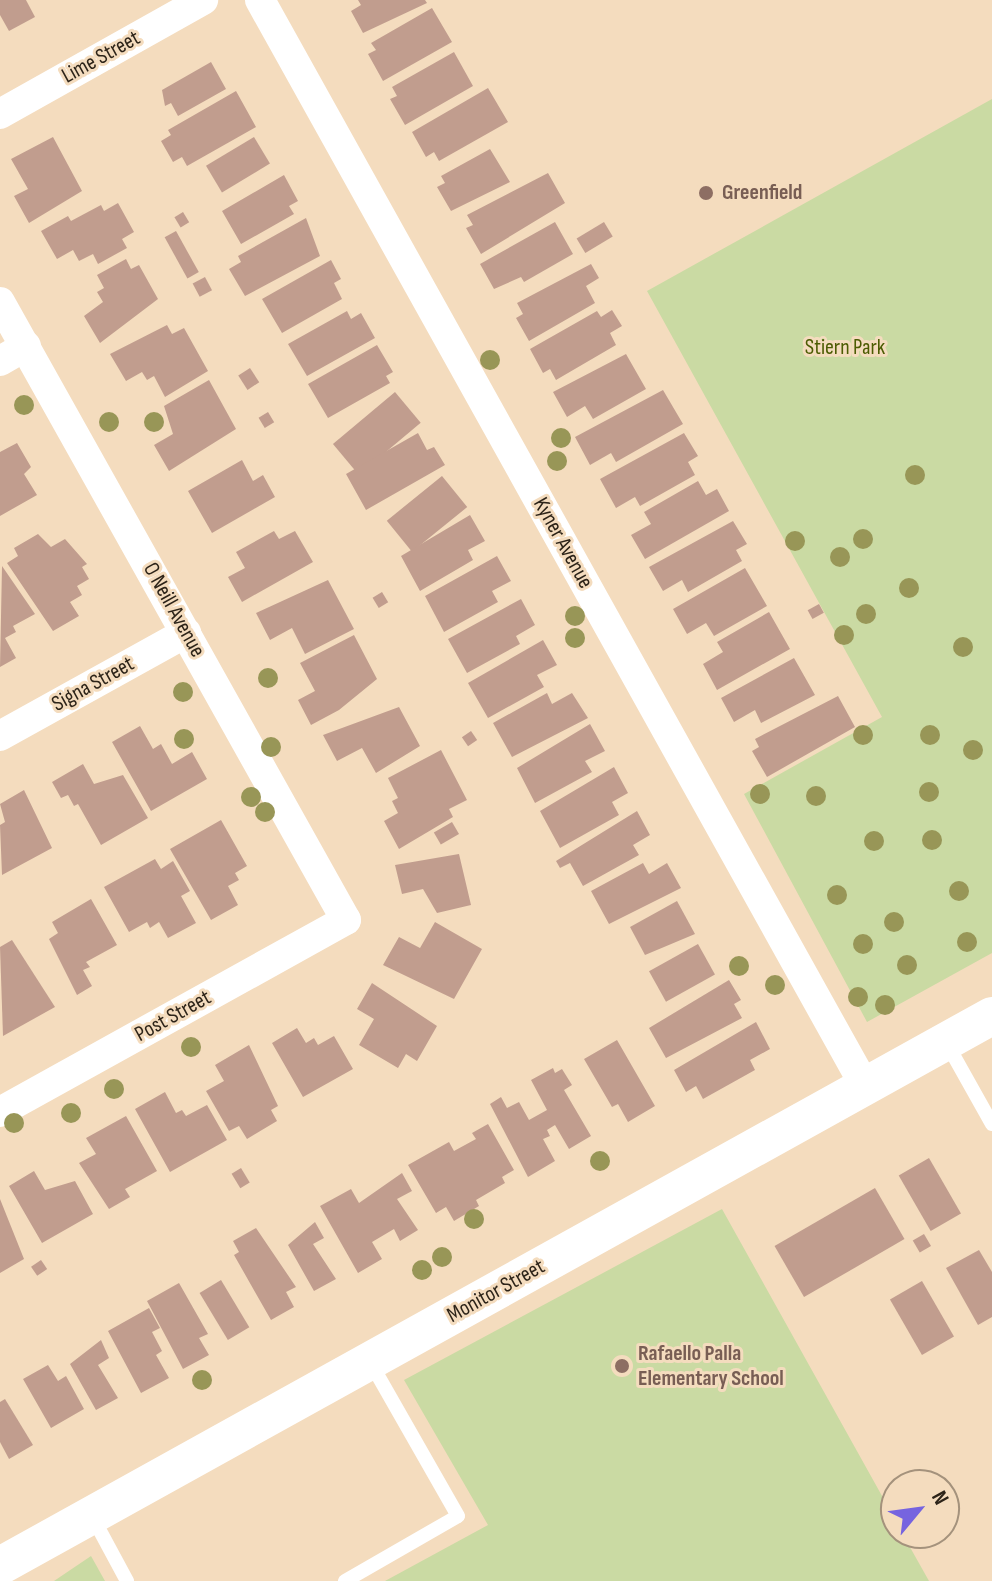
<!DOCTYPE html>
<style>
body{margin:0}
#map{position:relative;width:992px;height:1581px;overflow:hidden;background:#f4dcbe;font-family:"Sofia Sans Condensed",sans-serif}
div>[style]{position:absolute}
.green>*{inset:0;background:#cadaa3}
.building>*{inset:0;background:#c19d8e;transform-origin:0 0}
.service>*{height:14px;margin:-7px;padding:0 7px;transform-origin:7px;border-radius:7px;background:#fff}
.minor>*{height:30px;margin:-15px;padding:0 15px;transform-origin:15px;border-radius:15px;background:#fff}
.tertiary>*{height:38px;margin:-19px;padding:0 19px;transform-origin:19px;border-radius:19px;background:#fff}
.trees>*{width:20px;height:20px;margin:-10px;border-radius:50%;background:#989657}
.dots>*{width:22px;height:22px;translate:-50% -50%;box-sizing:border-box;border:4px solid #f4dcbe;border-radius:50%}
span{translate:-50% -50%;white-space:nowrap;text-align:center;line-height:1.15;-webkit-text-stroke:6px #f4dcbe;paint-order:stroke}
.street-label{font-size:22px;color:#2d2419}
.education-label{font-size:22px;color:#785e54;font-weight:700}
.left{translate:0 -50%;text-align:left}
.park-label{font-size:22px;color:#4c5c03}
.north{position:absolute;left:880px;top:1469px;width:80px;height:80px;box-sizing:border-box;background:#f4dcbe;border:2px solid #a4927c;border-radius:50%;rotate:61deg;font-size:22px;font-weight:700;line-height:32px;text-align:center;color:#2d2419}
.north::after{content:'';display:block;margin:auto;width:28px;height:36px;background:#7664df;clip-path:polygon(50% 0,100% 100%,50% 72%,0 100%)}
</style>
<div id="map">
<div class="green">
<div style="clip-path:polygon(992px 99px,992px 953px,867px 1022px,744px 794px,882px 717px,647px 291px)"></div>
<div style="clip-path:polygon(722px 1209px,896px 1521px,896px 1533px,902px 1533px,929px 1581px,385px 1581px,488px 1525px,404px 1380px)"></div>
<div style="clip-path:polygon(91px 1556px,105px 1581px,54px 1581px)"></div>
</div>
<div class="building">
<div style="clip-path:polygon(0 0,26px 0,35px 17px,9px 31px,0 15px)"></div>
<div style="clip-path:polygon(358px 0,425px 0,427px 3px,363px 33px,351px 11px,361px 5px)"></div>
<div style="clip-path:polygon(432px 8px,452px 42px,383px 81px,368px 54px,376px 50px,371px 43px)"></div>
<div style="clip-path:polygon(454px 52px,473px 86px,405px 125px,390px 99px,397px 96px,392px 87px)"></div>
<div style="clip-path:polygon(211px 62px,226px 89px,178px 116px,171px 103px,165px 106px,162px 90px)"></div>
<div style="clip-path:polygon(488px 88px,508px 122px,439px 161px,434px 152px,426px 157px,412px 132px)"></div>
<div style="clip-path:polygon(236px 91px,256px 127px,187px 166px,182px 157px,173px 162px,161px 141px,171px 135px,168px 130px)"></div>
<div style="clip-path:polygon(53px 137px,82px 191px,29px 223px,14px 196px,28px 189px,11px 159px)"></div>
<div style="left:254px;top:137px;width:31px;height:56px;rotate:59deg"></div>
<div style="clip-path:polygon(490px 149px,510px 182px,451px 211px,437px 187px,445px 183px,441px 176px)"></div>
<div style="clip-path:polygon(548px 173px,565px 203px,481px 254px,466px 228px,473px 225px,467px 215px)"></div>
<div style="clip-path:polygon(284px 175px,298px 201px,289px 206px,294px 214px,241px 244px,222px 211px)"></div>
<div style="clip-path:polygon(118px 203px,134px 232px,122px 239px,127px 248px,98px 264px,93px 254px,79px 261px,73px 250px,57px 259px,41px 231px,68px 216px,71px 221px,101px 205px,104px 211px)"></div>
<div style="left:183px;top:212px;width:12px;height:10px;rotate:59deg"></div>
<div style="clip-path:polygon(306px 218px,320px 256px,245px 296px,229px 269px,241px 262px,238px 256px)"></div>
<div style="clip-path:polygon(555px 222px,573px 254px,524px 282px,521px 277px,494px 289px,480px 264px)"></div>
<div style="left:604px;top:222px;width:17px;height:32px;rotate:59deg"></div>
<div style="left:176px;top:231px;width:47px;height:13px;rotate:61deg"></div>
<div style="clip-path:polygon(126px 259px,131px 269px,139px 265px,158px 299px,100px 343px,84px 316px,103px 302px,97px 292px,104px 288px,97px 275px)"></div>
<div style="clip-path:polygon(331px 260px,341px 279px,334px 283px,342px 299px,282px 333px,262px 299px)"></div>
<div style="clip-path:polygon(591px 264px,599px 278px,586px 286px,595px 303px,529px 341px,516px 318px,523px 314px,517px 303px)"></div>
<div style="left:205px;top:277px;width:15px;height:14px;rotate:62deg"></div>
<div style="clip-path:polygon(612px 310px,622px 326px,610px 333px,616px 345px,556px 380px,550px 369px,543px 373px,530px 349px,597px 311px,601px 317px)"></div>
<div style="clip-path:polygon(347px 311px,351px 319px,361px 313px,375px 338px,307px 376px,288px 344px)"></div>
<div style="clip-path:polygon(167px 325px,172px 334px,184px 328px,208px 371px,165px 397px,154px 376px,147px 380px,142px 372px,126px 381px,110px 354px)"></div>
<div style="clip-path:polygon(377px 345px,393px 372px,386px 376px,390px 383px,328px 418px,308px 384px)"></div>
<div style="clip-path:polygon(626px 354px,646px 389px,593px 419px,585px 406px,567px 417px,553px 392px)"></div>
<div style="left:250px;top:368px;width:17px;height:14px;rotate:57deg"></div>
<div style="clip-path:polygon(209px 380px,236px 429px,169px 471px,154px 445px,173px 434px,164px 406px)"></div>
<div style="clip-path:polygon(663px 390px,683px 424px,616px 462px,611px 453px,590px 465px,575px 437px)"></div>
<div style="left:395px;top:392px;width:40px;height:81px;rotate:50deg"></div>
<div style="left:268px;top:412px;width:12px;height:11px;rotate:59deg"></div>
<div style="clip-path:polygon(418px 433px,427px 450px,434px 447px,445px 465px,366px 510px,346px 474px)"></div>
<div style="clip-path:polygon(684px 433px,698px 456px,688px 462px,695px 475px,640px 506px,635px 497px,616px 508px,600px 479px)"></div>
<div style="clip-path:polygon(17px 443px,31px 467px,24px 474px,37px 495px,0 516px,0 452px)"></div>
<div style="clip-path:polygon(242px 460px,253px 481px,263px 475px,275px 497px,212px 533px,188px 491px)"></div>
<div style="left:442px;top:476px;width:40px;height:71px;rotate:51deg"></div>
<div style="clip-path:polygon(698px 481px,706px 495px,717px 489px,729px 511px,645px 559px,631px 535px,651px 524px,644px 512px)"></div>
<div style="clip-path:polygon(470px 515px,485px 541px,468px 550px,473px 560px,420px 591px,401px 556px)"></div>
<div style="clip-path:polygon(733px 521px,747px 544px,736px 550px,742px 561px,688px 592px,682px 580px,663px 591px,649px 567px)"></div>
<div style="clip-path:polygon(274px 531px,279px 539px,295px 531px,313px 562px,242px 602px,228px 577px,245px 568px,236px 552px)"></div>
<div style="clip-path:polygon(38px 534px,51px 547px,65px 539px,87px 564px,82px 567px,89px 579px,77px 586px,82px 595px,70px 602px,79px 616px,53px 631px,7px 563px,18px 556px,14px 548px)"></div>
<div style="clip-path:polygon(497px 556px,511px 581px,492px 591px,498px 602px,444px 632px,425px 596px)"></div>
<div style="clip-path:polygon(2px 566px,35px 614px,13px 626px,16px 632px,5px 638px,16px 658px,0 667px)"></div>
<div style="clip-path:polygon(745px 568px,767px 606px,714px 636px,706px 623px,687px 634px,673px 609px)"></div>
<div style="clip-path:polygon(328px 580px,354px 629px,305px 654px,292px 628px,270px 640px,256px 613px)"></div>
<div style="left:382px;top:592px;width:12px;height:11px;rotate:59deg"></div>
<div style="clip-path:polygon(521px 599px,535px 625px,516px 636px,520px 644px,467px 673px,448px 639px)"></div>
<div style="left:819px;top:604px;width:10px;height:13px;rotate:61deg"></div>
<div style="clip-path:polygon(769px 612px,790px 649px,717px 690px,703px 664px,723px 652px,717px 642px)"></div>
<div style="clip-path:polygon(354px 635px,377px 679px,339px 710px,311px 725px,298px 700px,315px 691px,300px 663px)"></div>
<div style="clip-path:polygon(543px 640px,557px 665px,537px 675px,544px 687px,488px 718px,468px 683px)"></div>
<div style="clip-path:polygon(794px 658px,815px 695px,761px 723px,755px 710px,734px 722px,721px 698px)"></div>
<div style="clip-path:polygon(547px 693px,552px 704px,572px 693px,588px 718px,512px 757px,493px 723px)"></div>
<div style="clip-path:polygon(838px 696px,855px 727px,767px 777px,752px 751px,759px 747px,755px 739px)"></div>
<div style="clip-path:polygon(399px 707px,420px 746px,376px 773px,362px 748px,337px 761px,323px 735px)"></div>
<div style="clip-path:polygon(590px 724px,605px 751px,585px 761px,592px 772px,535px 803px,517px 768px)"></div>
<div style="clip-path:polygon(140px 726px,153px 749px,161px 744px,172px 764px,192px 752px,207px 779px,151px 811px,112px 742px)"></div>
<div style="left:471px;top:731px;width:11px;height:11px;rotate:56deg"></div>
<div style="clip-path:polygon(441px 750px,467px 800px,449px 809px,453px 817px,399px 849px,384px 821px,398px 813px,392px 801px,398px 798px,388px 778px)"></div>
<div style="clip-path:polygon(83px 764px,94px 784px,123px 775px,148px 818px,101px 845px,78px 804px,74px 806px,68px 795px,61px 798px,52px 782px)"></div>
<div style="clip-path:polygon(614px 767px,628px 793px,612px 802px,619px 815px,560px 848px,540px 811px)"></div>
<div style="clip-path:polygon(24px 790px,52px 848px,2px 875px,0 825px,5px 822px,0 804px)"></div>
<div style="clip-path:polygon(637px 811px,650px 835px,633px 845px,639px 855px,583px 886px,570px 863px,560px 868px,556px 861px)"></div>
<div style="clip-path:polygon(221px 820px,247px 866px,235px 873px,239px 880px,228px 886px,238px 905px,211px 920px,170px 849px)"></div>
<div style="left:452px;top:822px;width:14px;height:21px;rotate:60deg"></div>
<div style="clip-path:polygon(459px 854px,471px 905px,437px 913px,423px 889px,402px 894px,395px 865px)"></div>
<div style="clip-path:polygon(155px 859px,161px 869px,173px 861px,190px 891px,181px 896px,196px 923px,168px 938px,159px 922px,150px 928px,147px 922px,129px 932px,104px 887px)"></div>
<div style="clip-path:polygon(643px 863px,649px 874px,667px 863px,681px 888px,609px 924px,591px 891px)"></div>
<div style="clip-path:polygon(91px 899px,117px 945px,86px 962px,90px 967px,83px 970px,92px 986px,77px 995px,49px 939px,58px 933px,52px 922px)"></div>
<div style="clip-path:polygon(677px 901px,695px 934px,645px 955px,630px 927px)"></div>
<div style="clip-path:polygon(435px 922px,482px 949px,454px 999px,383px 965px,399px 937px,420px 948px)"></div>
<div style="clip-path:polygon(12px 940px,55px 1007px,3px 1036px,0 947px)"></div>
<div style="left:698px;top:944px;width:35px;height:56px;rotate:61deg"></div>
<div style="clip-path:polygon(729px 980px,741px 1000px,734px 1004px,742px 1018px,666px 1058px,649px 1028px)"></div>
<div style="clip-path:polygon(372px 983px,437px 1026px,417px 1061px,406px 1054px,398px 1068px,359px 1045px,374px 1019px,357px 1009px)"></div>
<div style="clip-path:polygon(756px 1022px,770px 1049px,750px 1060px,755px 1070px,703px 1099px,696px 1086px,686px 1092px,674px 1070px)"></div>
<div style="clip-path:polygon(297px 1028px,306px 1043px,314px 1038px,318px 1045px,334px 1036px,353px 1069px,303px 1097px,272px 1043px)"></div>
<div style="clip-path:polygon(617px 1040px,655px 1106px,628px 1122px,618px 1104px,612px 1107px,584px 1059px)"></div>
<div style="clip-path:polygon(249px 1045px,278px 1106px,271px 1110px,277px 1121px,247px 1139px,239px 1126px,229px 1131px,206px 1091px,224px 1081px,215px 1065px)"></div>
<div style="clip-path:polygon(553px 1068px,555px 1073px,562px 1069px,572px 1085px,564px 1090px,591px 1136px,569px 1149px,555px 1125px,547px 1130px,550px 1136px,543px 1139px,555px 1161px,528px 1177px,490px 1104px,501px 1097px,507px 1108px,519px 1102px,529px 1120px,547px 1110px,531px 1080px)"></div>
<div style="clip-path:polygon(165px 1092px,176px 1113px,182px 1110px,186px 1116px,207px 1105px,227px 1140px,170px 1172px,135px 1109px)"></div>
<div style="clip-path:polygon(126px 1116px,157px 1171px,125px 1189px,130px 1197px,109px 1209px,79px 1163px,96px 1154px,86px 1138px)"></div>
<div style="clip-path:polygon(488px 1124px,514px 1170px,502px 1177px,505px 1183px,476px 1200px,479px 1206px,454px 1221px,446px 1207px,436px 1213px,408px 1165px,449px 1142px,454px 1151px,476px 1139px,472px 1133px)"></div>
<div style="left:929px;top:1158px;width:64px;height:35px;rotate:60deg"></div>
<div style="left:241px;top:1168px;width:17px;height:11px;rotate:59deg"></div>
<div style="clip-path:polygon(34px 1171px,45px 1190px,75px 1181px,93px 1214px,42px 1243px,9px 1186px)"></div>
<div style="clip-path:polygon(402px 1173px,412px 1191px,397px 1199px,418px 1230px,400px 1241px,394px 1229px,372px 1242px,382px 1259px,358px 1273px,320px 1206px,351px 1189px,359px 1203px)"></div>
<div style="left:875px;top:1188px;width:59px;height:116px;rotate:60deg"></div>
<div style="clip-path:polygon(0 1199px,24px 1259px,0 1273px)"></div>
<div style="clip-path:polygon(315px 1222px,324px 1238px,313px 1244px,336px 1279px,314px 1291px,288px 1245px)"></div>
<div style="clip-path:polygon(256px 1228px,296px 1287px,286px 1292px,294px 1307px,271px 1320px,234px 1255px,239px 1252px,233px 1241px)"></div>
<div style="left:924px;top:1234px;width:14px;height:13px;rotate:60deg"></div>
<div style="clip-path:polygon(979px 1250px,992px 1272px,992px 1317px,978px 1325px,946px 1268px)"></div>
<div style="left:41px;top:1260px;width:11px;height:12px;rotate:56deg"></div>
<div style="left:221px;top:1280px;width:55px;height:25px;rotate:59deg"></div>
<div style="left:922px;top:1281px;width:64px;height:37px;rotate:60deg"></div>
<div style="clip-path:polygon(179px 1283px,208px 1334px,199px 1338px,209px 1355px,183px 1369px,147px 1301px)"></div>
<div style="clip-path:polygon(149px 1308px,160px 1328px,152px 1332px,162px 1351px,156px 1355px,169px 1378px,141px 1393px,108px 1331px)"></div>
<div style="clip-path:polygon(101px 1340px,109px 1358px,98px 1365px,118px 1398px,96px 1410px,70px 1364px)"></div>
<div style="clip-path:polygon(48px 1365px,58px 1381px,66px 1376px,84px 1409px,51px 1428px,23px 1379px)"></div>
<div style="clip-path:polygon(5px 1399px,33px 1445px,9px 1459px,0 1442px,0 1402px)"></div>
</div>
<div class="service">
<div style="left:946px;top:1042px;width:94px;rotate:60.7deg"></div>
<div style="left:92px;top:1516px;width:74px;rotate:61.7deg"></div>
<div style="left:345px;top:1581px;width:130px;rotate:-29.9deg"></div>
<div style="left:458px;top:1516px;width:177px;rotate:-119.7deg"></div>
</div>
<div class="minor">
<div style="left:260px;top:0;width:1243px;rotate:60.88deg"></div>
<div style="left:0;top:114px;width:233px;rotate:-29.3deg"></div>
<div style="left:0;top:302px;width:708px;rotate:60.76deg"></div>
<div style="left:346px;top:920px;width:396px;rotate:151deg"></div>
<div style="left:0;top:361px;width:30px;rotate:-30deg"></div>
<div style="left:0;top:736px;width:213px;rotate:-29deg"></div>
</div>
<div class="tertiary">
<div style="left:0;top:1566px;width:1134px;rotate:-29.01deg"></div>
</div>
<div class="trees">
<div style="left:490px;top:360px"></div>
<div style="left:24px;top:405px"></div>
<div style="left:109px;top:422px"></div>
<div style="left:154px;top:422px"></div>
<div style="left:561px;top:438px"></div>
<div style="left:557px;top:461px"></div>
<div style="left:915px;top:475px"></div>
<div style="left:863px;top:539px"></div>
<div style="left:795px;top:541px"></div>
<div style="left:840px;top:557px"></div>
<div style="left:909px;top:588px"></div>
<div style="left:866px;top:614px"></div>
<div style="left:575px;top:616px"></div>
<div style="left:844px;top:635px"></div>
<div style="left:575px;top:638px"></div>
<div style="left:963px;top:647px"></div>
<div style="left:268px;top:678px"></div>
<div style="left:183px;top:692px"></div>
<div style="left:863px;top:735px"></div>
<div style="left:930px;top:735px"></div>
<div style="left:184px;top:739px"></div>
<div style="left:271px;top:747px"></div>
<div style="left:973px;top:750px"></div>
<div style="left:929px;top:792px"></div>
<div style="left:760px;top:794px"></div>
<div style="left:816px;top:796px"></div>
<div style="left:251px;top:797px"></div>
<div style="left:265px;top:812px"></div>
<div style="left:932px;top:840px"></div>
<div style="left:874px;top:841px"></div>
<div style="left:959px;top:891px"></div>
<div style="left:837px;top:895px"></div>
<div style="left:894px;top:922px"></div>
<div style="left:967px;top:942px"></div>
<div style="left:863px;top:944px"></div>
<div style="left:907px;top:965px"></div>
<div style="left:739px;top:966px"></div>
<div style="left:775px;top:985px"></div>
<div style="left:858px;top:997px"></div>
<div style="left:885px;top:1005px"></div>
<div style="left:191px;top:1047px"></div>
<div style="left:114px;top:1089px"></div>
<div style="left:71px;top:1113px"></div>
<div style="left:14px;top:1123px"></div>
<div style="left:600px;top:1161px"></div>
<div style="left:474px;top:1219px"></div>
<div style="left:442px;top:1257px"></div>
<div style="left:422px;top:1270px"></div>
<div style="left:202px;top:1380px"></div>
</div>
<div class="dots">
<div style="left:706px;top:193px;background:#8d6e63"></div>
<div style="left:622px;top:1366px;background:#8d6e63"></div>
</div>
<div class="street-label">
<span style="left:101px;top:57px;rotate:-29deg">Lime Street</span>
<span style="left:563px;top:543px;rotate:61deg">Kyner Avenue</span>
<span style="left:174px;top:610px;rotate:61deg">O Neill Avenue</span>
<span style="left:93px;top:684px;rotate:-29deg">Signa Street</span>
<span style="left:173px;top:1016px;rotate:-29deg">Post Street</span>
<span style="left:496px;top:1291px;rotate:-29deg">Monitor Street</span>
</div>
<div class="education-label">
<span class="left" style="left:722px;top:193px">Greenfield</span>
<span class="left" style="left:638px;top:1366px">Rafaello Palla<br>Elementary School</span>
</div>
<div class="park-label">
<span style="left:845px;top:348px">Stiern Park</span>
</div>
<div class="north">N</div>
</div>
